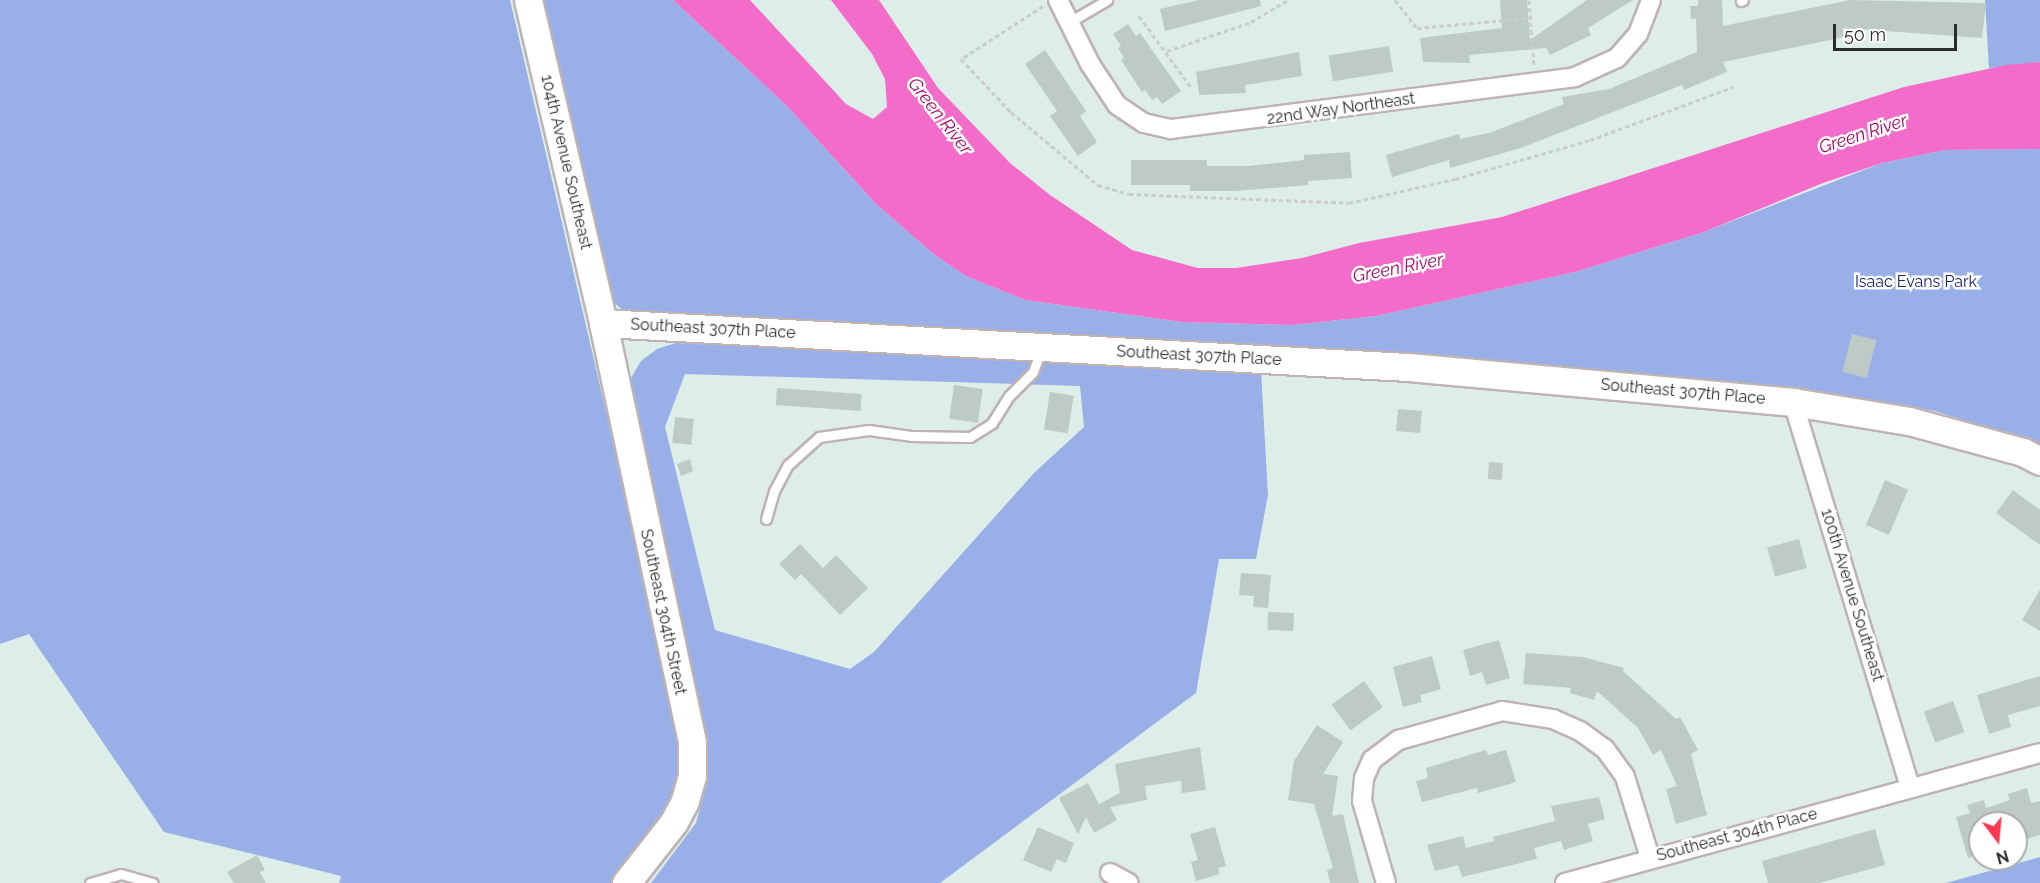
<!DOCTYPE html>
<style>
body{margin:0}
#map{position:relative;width:2040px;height:883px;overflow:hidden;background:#ddeee8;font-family:Raleway,sans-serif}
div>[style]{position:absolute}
.green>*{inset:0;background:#98afe7}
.water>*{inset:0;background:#f46cc9}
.building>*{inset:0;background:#bdcac5;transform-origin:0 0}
.path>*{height:3px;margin-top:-1.5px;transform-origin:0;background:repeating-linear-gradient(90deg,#ccc 0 4.5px,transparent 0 7.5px)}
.roads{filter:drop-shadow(2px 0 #c0b2b3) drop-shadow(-2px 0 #c0b2b3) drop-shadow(0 2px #c0b2b3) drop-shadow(0 -2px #c0b2b3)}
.lane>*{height:9px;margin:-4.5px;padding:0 4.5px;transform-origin:4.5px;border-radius:4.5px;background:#fff}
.street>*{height:18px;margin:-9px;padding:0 9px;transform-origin:9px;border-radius:9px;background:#fff}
.secondary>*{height:27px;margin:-13.5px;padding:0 13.5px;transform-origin:13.5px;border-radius:13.5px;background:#fff}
span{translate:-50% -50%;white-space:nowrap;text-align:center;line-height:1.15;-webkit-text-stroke:5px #fff;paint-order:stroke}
.street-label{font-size:16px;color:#2c2c2c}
.park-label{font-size:16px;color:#17256d}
.water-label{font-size:18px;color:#a40766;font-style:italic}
.north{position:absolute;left:1968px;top:811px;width:60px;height:60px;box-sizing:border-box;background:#fff;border:2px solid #ababab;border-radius:50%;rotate:164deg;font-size:16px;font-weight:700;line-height:24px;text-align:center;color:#2c2c2c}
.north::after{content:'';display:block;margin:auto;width:21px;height:27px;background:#ff3954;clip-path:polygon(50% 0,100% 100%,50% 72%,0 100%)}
.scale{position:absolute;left:1833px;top:24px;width:124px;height:27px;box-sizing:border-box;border:3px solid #2c2c2c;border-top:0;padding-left:8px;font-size:18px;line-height:21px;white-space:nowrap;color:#2c2c2c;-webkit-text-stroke:4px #fff;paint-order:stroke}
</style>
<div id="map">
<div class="green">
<div style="clip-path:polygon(0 0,510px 0,685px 750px,671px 810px,612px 883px,339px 883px,341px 876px,164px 832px,29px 634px,0 644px)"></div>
<div style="clip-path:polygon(541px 0,673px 0,785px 104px,876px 204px,935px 255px,966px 276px,1025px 300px,1182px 322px,1292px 325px,1376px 316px,1575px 272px,1704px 232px,1882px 163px,1945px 150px,2040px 149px,2040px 446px,1935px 411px,1826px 394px,626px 313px,609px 298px)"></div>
<div style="clip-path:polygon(1985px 0,2040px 0,2040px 62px,1989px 68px)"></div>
<div style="clip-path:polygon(evenodd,676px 343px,1261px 371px,1268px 495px,1256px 559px,1219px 559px,1196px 693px,940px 883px,651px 883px,696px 823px,708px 779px,705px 735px,627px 398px,631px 378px,641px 361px,657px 349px,676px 343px,685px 374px,1080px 386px,1084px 427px,1034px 473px,874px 652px,850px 669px,715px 630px,665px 427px,685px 374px)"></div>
<div style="clip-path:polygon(2040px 857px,2040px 883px,1946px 883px)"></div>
</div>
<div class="water">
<div style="clip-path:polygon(673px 0,750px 0,846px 104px,873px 119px,887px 107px,885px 79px,872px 54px,831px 0,879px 0,938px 88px,1010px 163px,1050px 195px,1132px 250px,1198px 268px,1236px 268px,1302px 258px,1359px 243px,1502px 217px,1904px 87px,2006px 65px,2040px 62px,2040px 149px,1945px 150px,1882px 163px,1823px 183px,1704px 232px,1575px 272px,1376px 316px,1292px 325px,1182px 322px,1025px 300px,966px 276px,935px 255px,876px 204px,785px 104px)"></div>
</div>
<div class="building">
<div style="clip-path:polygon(1199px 0,1260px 0,1261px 6px,1165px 31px,1160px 9px)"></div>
<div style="clip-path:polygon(1500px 0,1527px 0,1530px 40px,1587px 0,1633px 0,1588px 28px,1591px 35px,1550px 55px,1546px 48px,1469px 55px,1470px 63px,1423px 62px,1420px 38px,1502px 28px)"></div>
<div style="clip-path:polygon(1698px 0,1722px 0,1723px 26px,1850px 0,1986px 3px,1982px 38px,1843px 28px,1844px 37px,1723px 62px,1727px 72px,1684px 90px,1682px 85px,1521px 148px,1450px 168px,1449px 160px,1392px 177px,1386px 155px,1459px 134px,1460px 139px,1489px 133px,1564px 104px,1562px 97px,1609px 89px,1697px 52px,1696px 19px,1691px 19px,1690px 6px,1698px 6px)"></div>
<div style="clip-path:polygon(1128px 24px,1136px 36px,1140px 33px,1181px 91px,1162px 104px,1157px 97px,1152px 100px,1145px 90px,1142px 92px,1121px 60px,1124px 58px,1118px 48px,1121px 46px,1113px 34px)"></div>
<div style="left:1389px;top:46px;width:26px;height:61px;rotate:81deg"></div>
<div style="clip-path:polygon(1045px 50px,1086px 111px,1080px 116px,1097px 142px,1078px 156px,1050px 116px,1057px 111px,1025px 64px)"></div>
<div style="clip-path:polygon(1299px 52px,1302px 76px,1245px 85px,1246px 93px,1199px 95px,1196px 72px)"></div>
<div style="clip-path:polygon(1350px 152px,1352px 178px,1308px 181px,1308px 185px,1236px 191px,1190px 191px,1190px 185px,1131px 185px,1131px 160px,1207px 160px,1207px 166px,1248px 166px,1304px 160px,1304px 155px)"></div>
<div style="left:1852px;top:334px;width:25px;height:39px;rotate:14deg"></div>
<div style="left:954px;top:385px;width:29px;height:34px;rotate:8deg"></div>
<div style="left:777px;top:388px;width:85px;height:17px;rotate:4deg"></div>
<div style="left:1050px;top:392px;width:24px;height:38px;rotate:9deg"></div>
<div style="left:1398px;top:409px;width:24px;height:22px;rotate:5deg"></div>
<div style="left:675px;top:417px;width:19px;height:26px;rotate:6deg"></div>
<div style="clip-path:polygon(690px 459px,693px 471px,681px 476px,677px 464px)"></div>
<div style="left:1489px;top:462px;width:14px;height:17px;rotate:4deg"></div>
<div style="left:1885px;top:480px;width:25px;height:49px;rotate:23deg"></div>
<div style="clip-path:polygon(2013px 490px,2040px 510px,2040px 545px,1996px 513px)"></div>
<div style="left:1799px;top:539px;width:30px;height:33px;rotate:75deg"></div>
<div style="clip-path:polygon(800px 544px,823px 568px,836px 555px,868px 588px,840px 615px,801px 574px,795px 580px,779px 564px)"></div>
<div style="clip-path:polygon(1241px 573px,1271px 575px,1268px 608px,1253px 607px,1254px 596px,1239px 595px)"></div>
<div style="clip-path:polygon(2040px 590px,2040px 631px,2022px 620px)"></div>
<div style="left:1268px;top:612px;width:26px;height:18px;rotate:2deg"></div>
<div style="clip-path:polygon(1499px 640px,1510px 678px,1486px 685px,1482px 672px,1470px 676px,1463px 650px)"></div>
<div style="clip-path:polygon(1526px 653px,1583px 657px,1624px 668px,1623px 671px,1676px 719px,1680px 717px,1698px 750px,1691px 754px,1707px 815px,1676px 824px,1666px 789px,1677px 786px,1661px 750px,1653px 755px,1638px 728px,1597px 691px,1594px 700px,1570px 693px,1571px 688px,1523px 684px)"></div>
<div style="clip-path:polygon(1432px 656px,1441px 689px,1420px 695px,1422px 702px,1403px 707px,1393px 667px)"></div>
<div style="clip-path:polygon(2040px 676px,2040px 706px,2008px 715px,2011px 727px,1989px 734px,1977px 695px)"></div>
<div style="left:1364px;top:681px;width:32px;height:40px;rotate:54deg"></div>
<div style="left:1953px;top:701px;width:33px;height:31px;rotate:70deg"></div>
<div style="clip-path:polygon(1317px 725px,1343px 742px,1323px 774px,1338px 776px,1332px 816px,1343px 814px,1359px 883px,1330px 883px,1327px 870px,1333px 868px,1314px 804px,1288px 800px,1294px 761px)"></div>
<div style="clip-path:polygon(1200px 747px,1206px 790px,1182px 793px,1181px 781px,1145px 786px,1147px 800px,1110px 807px,1117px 820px,1094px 833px,1086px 817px,1078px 834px,1059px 798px,1088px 783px,1099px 804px,1120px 793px,1115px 764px)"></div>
<div style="clip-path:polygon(1486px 750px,1488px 755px,1506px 750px,1516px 782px,1478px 793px,1477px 788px,1422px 802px,1416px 781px,1428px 778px,1426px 768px)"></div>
<div style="clip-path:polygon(2027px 788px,2031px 803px,2040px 801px,2040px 835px,2016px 842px,2016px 823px,1980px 823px,1980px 854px,1968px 858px,1956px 817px,1970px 813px,1967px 805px,1984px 800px,1986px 808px,2010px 800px,2008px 794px)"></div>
<div style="clip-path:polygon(1599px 797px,1605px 819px,1588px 824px,1593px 841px,1564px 850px,1561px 841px,1534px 848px,1537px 859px,1462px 877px,1458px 865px,1435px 871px,1427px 845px,1463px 836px,1466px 848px,1494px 841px,1493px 837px,1555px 821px,1551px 806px)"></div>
<div style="clip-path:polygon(1038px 827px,1074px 843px,1066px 863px,1057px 859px,1051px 872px,1023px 860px)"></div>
<div style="clip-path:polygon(1215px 827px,1226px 866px,1218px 868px,1220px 874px,1196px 881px,1191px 862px,1198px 860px,1190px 834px)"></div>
<div style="clip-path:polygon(1875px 829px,1885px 865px,1819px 883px,1768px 883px,1762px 861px)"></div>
<div style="clip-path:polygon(257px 855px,265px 870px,260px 872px,266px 883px,234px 883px,227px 872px)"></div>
</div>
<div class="path">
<div style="left:1395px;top:0;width:36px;rotate:52deg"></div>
<div style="left:1417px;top:28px;width:113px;rotate:-5.1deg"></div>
<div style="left:1529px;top:0;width:66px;rotate:85.7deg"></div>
<div style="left:1043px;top:6px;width:98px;rotate:147.1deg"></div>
<div style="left:961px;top:59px;width:73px;rotate:46.7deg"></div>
<div style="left:1011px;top:112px;width:114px;rotate:40deg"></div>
<div style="left:1098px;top:185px;width:32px;rotate:16deg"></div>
<div style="left:1129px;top:194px;width:220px;rotate:2.3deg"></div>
<div style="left:1349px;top:203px;width:109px;rotate:-12.8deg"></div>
<div style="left:1455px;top:179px;width:141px;rotate:-16.1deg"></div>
<div style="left:1590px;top:140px;width:153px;rotate:-20.3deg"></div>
<div style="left:1139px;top:16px;width:88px;rotate:53.8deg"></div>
<div style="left:1167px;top:51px;width:89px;rotate:-19deg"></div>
<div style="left:1251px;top:22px;width:43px;rotate:-30.7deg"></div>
</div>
<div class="roads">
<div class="lane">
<div style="left:1741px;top:1px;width:2px;rotate:-27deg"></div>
<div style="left:1071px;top:21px;width:42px;rotate:-30.3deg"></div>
<div style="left:766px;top:519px;width:29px;rotate:-74deg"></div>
<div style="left:774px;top:491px;width:30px;rotate:-62deg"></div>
<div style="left:788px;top:465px;width:42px;rotate:-42.1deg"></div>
<div style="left:819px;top:437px;width:50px;rotate:-8deg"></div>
<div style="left:869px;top:430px;width:42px;rotate:8.1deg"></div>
<div style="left:911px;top:436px;width:59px;rotate:1deg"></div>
<div style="left:970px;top:437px;width:26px;rotate:-32deg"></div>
<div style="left:992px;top:423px;width:32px;rotate:-58deg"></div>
<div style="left:1009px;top:396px;width:34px;rotate:-45deg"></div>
<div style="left:1033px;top:372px;width:23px;rotate:-70deg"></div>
<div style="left:90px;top:883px;width:32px;rotate:-16deg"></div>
<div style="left:121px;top:874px;width:33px;rotate:16deg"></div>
</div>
<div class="street">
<div style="left:1058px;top:0;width:72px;rotate:63.4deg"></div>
<div style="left:1090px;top:64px;width:49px;rotate:56.6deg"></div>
<div style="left:1117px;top:105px;width:32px;rotate:34deg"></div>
<div style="left:1144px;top:123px;width:28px;rotate:13deg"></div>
<div style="left:1171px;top:129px;width:407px;rotate:-7.3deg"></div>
<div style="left:1575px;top:77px;width:46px;rotate:-24.3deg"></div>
<div style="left:1617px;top:58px;width:32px;rotate:-49deg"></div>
<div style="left:1638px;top:34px;width:36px;rotate:-69deg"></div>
<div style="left:1793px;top:402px;width:403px;rotate:73.1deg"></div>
<div style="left:1110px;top:873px;width:21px;rotate:28deg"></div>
<div style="left:1386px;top:883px;width:85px;rotate:-106.3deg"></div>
<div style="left:1362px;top:801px;width:23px;rotate:-85deg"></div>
<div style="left:1364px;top:778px;width:20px;rotate:-66deg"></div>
<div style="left:1372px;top:760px;width:34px;rotate:-37deg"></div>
<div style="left:1399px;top:740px;width:107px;rotate:-15.7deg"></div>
<div style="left:1502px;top:711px;width:52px;rotate:8.9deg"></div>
<div style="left:1553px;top:719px;width:30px;rotate:24deg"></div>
<div style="left:1580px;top:731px;width:31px;rotate:36deg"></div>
<div style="left:1605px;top:749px;width:34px;rotate:54deg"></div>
<div style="left:1625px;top:777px;width:85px;rotate:72.8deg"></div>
<div style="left:1565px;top:883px;width:492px;rotate:-15.3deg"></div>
</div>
<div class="secondary">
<div style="left:528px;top:0;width:332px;rotate:76.9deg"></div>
<div style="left:603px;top:323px;width:429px;rotate:78deg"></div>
<div style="left:692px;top:743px;width:33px;rotate:90deg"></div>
<div style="left:692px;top:776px;width:26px;rotate:106deg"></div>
<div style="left:685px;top:801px;width:24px;rotate:118deg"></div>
<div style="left:674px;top:822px;width:78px;rotate:128.2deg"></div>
<div style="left:603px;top:323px;width:806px;rotate:3.13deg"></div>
<div style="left:1408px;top:367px;width:387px;rotate:5.2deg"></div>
<div style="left:1793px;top:402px;width:118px;rotate:9.3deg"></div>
<div style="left:1909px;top:421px;width:118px;rotate:15.2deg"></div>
<div style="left:2023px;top:452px;width:19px;rotate:28deg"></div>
</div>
</div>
<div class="street-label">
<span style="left:1341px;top:109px;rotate:-8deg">22nd Way Northeast</span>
<span style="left:566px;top:162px;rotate:77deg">104th Avenue Southeast</span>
<span style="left:713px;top:329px;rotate:3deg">Southeast 307th Place</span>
<span style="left:1199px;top:356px;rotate:3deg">Southeast 307th Place</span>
<span style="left:1683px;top:392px;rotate:5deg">Southeast 307th Place</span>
<span style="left:1852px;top:595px;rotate:73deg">100th Avenue Southeast</span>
<span style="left:663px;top:612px;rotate:78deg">Southeast 304th Street</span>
<span style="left:1737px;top:835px;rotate:-15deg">Southeast 304th Place</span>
</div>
<div class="park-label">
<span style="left:1916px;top:282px">Isaac Evans Park</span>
</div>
<div class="water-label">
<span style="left:940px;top:116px;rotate:52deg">Green River</span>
<span style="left:1863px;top:134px;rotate:-18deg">Green River</span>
<span style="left:1398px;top:268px;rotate:-11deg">Green River</span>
</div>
<div class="north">N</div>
<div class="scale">50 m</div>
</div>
